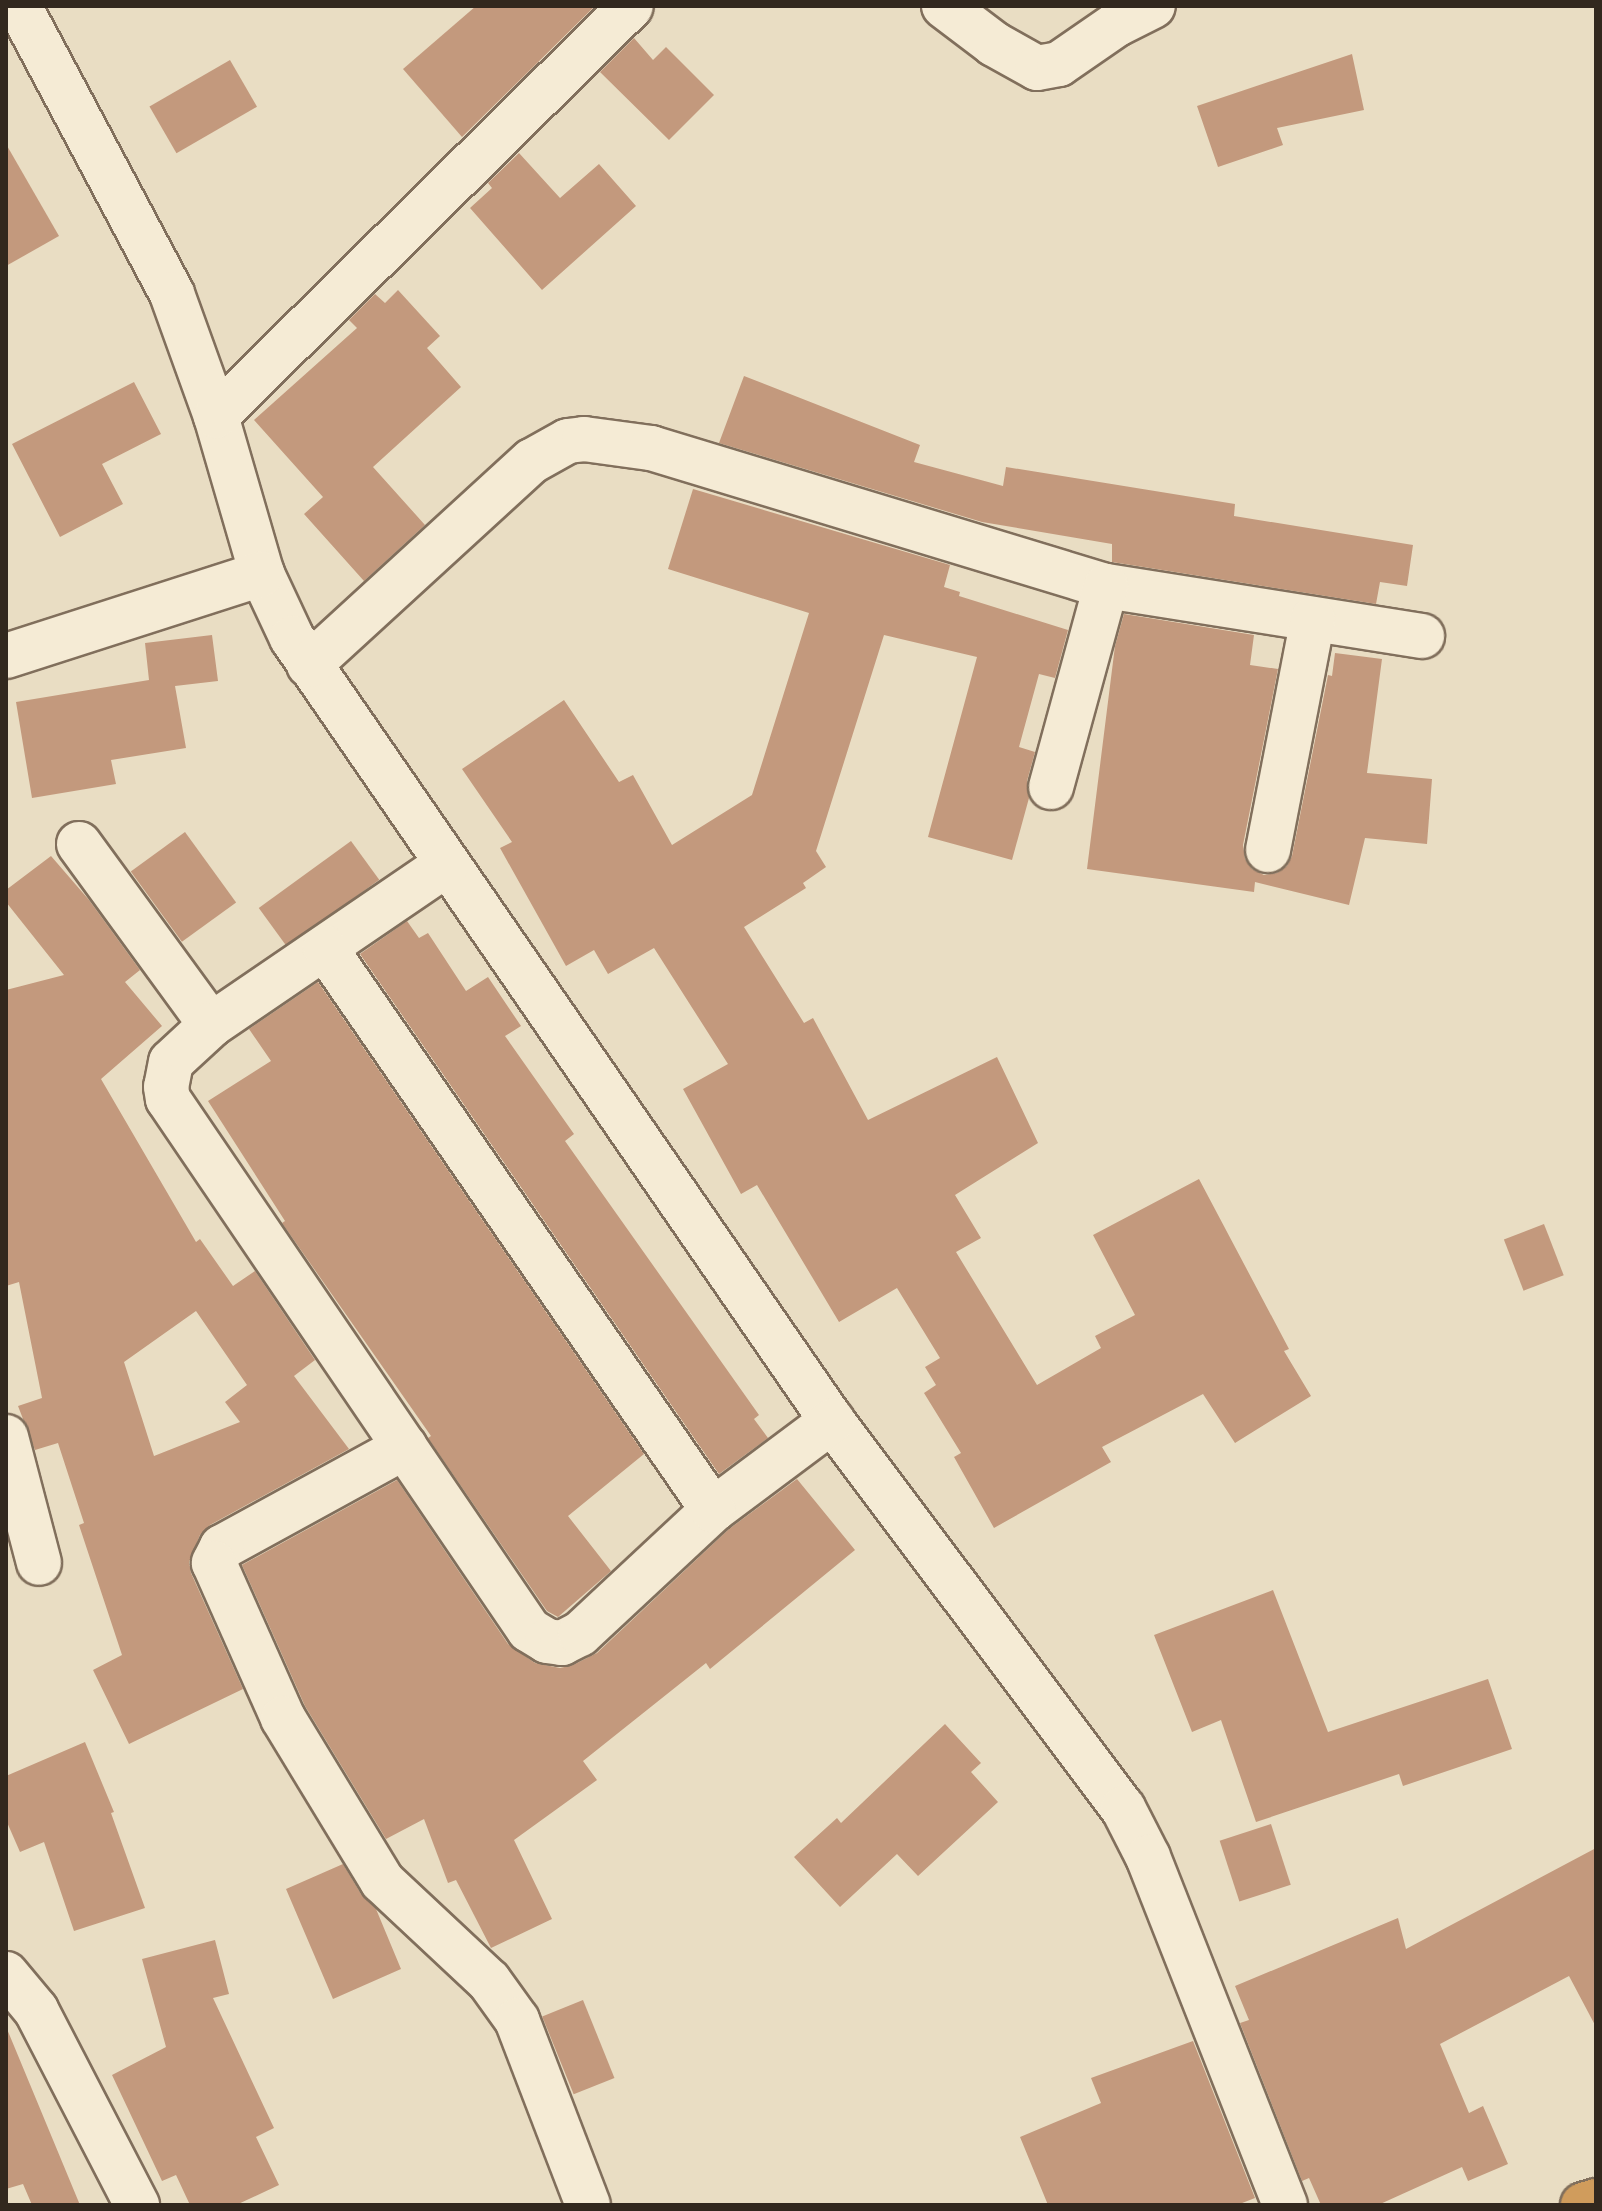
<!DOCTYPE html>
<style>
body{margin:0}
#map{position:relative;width:1602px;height:2211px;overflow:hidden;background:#e9ddc3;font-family:Literata,serif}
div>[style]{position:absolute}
.building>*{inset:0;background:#c3997d;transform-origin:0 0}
.roads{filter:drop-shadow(2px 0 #816f5c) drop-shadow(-2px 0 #816f5c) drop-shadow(0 2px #816f5c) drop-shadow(0 -2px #816f5c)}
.minor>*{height:44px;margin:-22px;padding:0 22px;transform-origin:22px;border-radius:22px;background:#f5ebd5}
.highway>*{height:44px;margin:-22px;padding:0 22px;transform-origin:22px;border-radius:22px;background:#d09c5c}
span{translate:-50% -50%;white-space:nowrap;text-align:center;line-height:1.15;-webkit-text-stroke:6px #f1e8d2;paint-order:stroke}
.frame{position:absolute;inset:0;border:8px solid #32281e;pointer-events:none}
</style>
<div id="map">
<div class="building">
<div style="clip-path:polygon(476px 6px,595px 6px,462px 137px,403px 69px)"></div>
<div style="clip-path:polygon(634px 38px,653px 60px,666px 47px,714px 95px,669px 140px,600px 72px)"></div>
<div style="clip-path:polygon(1352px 54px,1364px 110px,1277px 128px,1283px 145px,1218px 167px,1197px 106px)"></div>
<div style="left:230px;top:60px;width:54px;height:93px;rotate:60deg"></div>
<div style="clip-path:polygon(6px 144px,59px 236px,6px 266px)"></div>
<div style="clip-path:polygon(519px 153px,560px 198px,599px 164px,636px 206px,542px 290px,470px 208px,492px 188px,488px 183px)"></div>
<div style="clip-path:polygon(398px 290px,440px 336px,427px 348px,461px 387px,373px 467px,425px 525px,364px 581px,304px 514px,323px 497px,254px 420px,357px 328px,349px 320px,375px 294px,385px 303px)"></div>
<div style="clip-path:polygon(744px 376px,920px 445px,914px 462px,1003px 486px,1006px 467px,1235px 504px,1234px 516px,1413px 545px,1407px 586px,1380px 582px,1376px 604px,1112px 562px,1112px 544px,982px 522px,719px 443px)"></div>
<div style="clip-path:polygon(134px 382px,161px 434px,102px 464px,123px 504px,60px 537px,12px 444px)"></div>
<div style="clip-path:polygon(693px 489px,950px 565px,944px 587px,960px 592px,959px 596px,1068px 630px,1055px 678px,1039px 674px,1019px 747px,1035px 752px,1027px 781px,1029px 798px,1012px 860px,928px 837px,977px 657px,884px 635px,816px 851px,826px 867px,803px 883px,806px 888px,744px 927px,804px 1023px,813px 1018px,868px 1120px,997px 1057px,1038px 1143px,955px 1195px,981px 1238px,956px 1252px,1037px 1385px,1101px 1348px,1095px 1336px,1135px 1315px,1093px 1235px,1199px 1179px,1289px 1349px,1284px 1351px,1311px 1396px,1235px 1443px,1203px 1394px,1102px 1447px,1111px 1462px,994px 1528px,954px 1457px,961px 1453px,924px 1393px,936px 1385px,925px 1367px,940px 1358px,897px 1288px,839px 1322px,757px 1185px,741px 1194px,683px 1089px,728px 1064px,654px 948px,608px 974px,594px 950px,566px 966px,500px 848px,512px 842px,462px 769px,564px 700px,619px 782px,633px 775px,672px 845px,752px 795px,809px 613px,668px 569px)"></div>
<div style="clip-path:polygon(1124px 614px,1254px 635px,1250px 665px,1278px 669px,1243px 845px,1245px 859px,1252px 869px,1264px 875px,1277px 873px,1287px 866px,1292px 856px,1328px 675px,1332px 676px,1335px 653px,1382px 659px,1367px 773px,1432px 779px,1427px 844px,1365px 838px,1349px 905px,1255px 882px,1254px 892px,1087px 869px,1115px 646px)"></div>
<div style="clip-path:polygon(212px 635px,218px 681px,175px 686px,186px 748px,111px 760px,116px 784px,32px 798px,16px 702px,149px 680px,145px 643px)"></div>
<div style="left:185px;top:832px;width:87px;height:67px;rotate:54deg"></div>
<div style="left:351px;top:841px;width:48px;height:114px;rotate:54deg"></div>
<div style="clip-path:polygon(evenodd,51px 856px,89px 900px,140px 970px,125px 982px,162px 1026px,101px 1079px,196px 1242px,200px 1239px,233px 1286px,255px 1271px,315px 1360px,294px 1376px,349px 1449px,210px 1525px,200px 1535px,189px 1562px,191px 1573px,243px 1689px,129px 1744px,93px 1670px,122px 1655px,79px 1525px,84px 1523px,58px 1443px,35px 1450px,18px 1406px,42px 1398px,19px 1282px,6px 1286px,6px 990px,64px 975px,6px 902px,6px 890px,51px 856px,196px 1311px,247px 1385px,225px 1402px,240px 1422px,154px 1456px,124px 1362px,196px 1311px)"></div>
<div style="clip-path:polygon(407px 921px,419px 938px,428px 933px,466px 991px,488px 977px,521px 1026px,505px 1036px,574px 1134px,565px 1141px,759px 1415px,754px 1419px,768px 1438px,719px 1474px,360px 954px)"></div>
<div style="clip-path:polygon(318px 982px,644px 1454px,568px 1516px,611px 1571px,558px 1617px,547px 1611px,428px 1438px,431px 1436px,282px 1223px,285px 1221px,208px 1101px,271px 1061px,249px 1029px)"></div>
<div style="left:1544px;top:1224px;width:55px;height:43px;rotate:69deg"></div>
<div style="clip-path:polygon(797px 1479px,855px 1550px,710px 1669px,706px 1663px,583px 1761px,597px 1780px,514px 1840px,552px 1919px,491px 1948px,456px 1880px,448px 1883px,424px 1819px,386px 1839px,305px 1706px,242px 1565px,397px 1480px,508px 1644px,535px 1663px,560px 1668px,573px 1665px,597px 1653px,729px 1529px)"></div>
<div style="clip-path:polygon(1273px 1590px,1328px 1732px,1488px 1679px,1512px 1749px,1403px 1786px,1399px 1774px,1256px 1822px,1221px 1720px,1192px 1732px,1154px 1635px)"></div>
<div style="clip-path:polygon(945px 1724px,981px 1763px,971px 1772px,998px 1802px,918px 1876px,897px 1854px,840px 1907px,794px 1857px,837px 1818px,841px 1823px)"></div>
<div style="clip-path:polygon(85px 1742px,114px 1812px,111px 1813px,145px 1908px,74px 1931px,44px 1842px,20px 1852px,6px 1820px,6px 1776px)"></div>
<div style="left:1271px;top:1824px;width:64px;height:54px;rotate:72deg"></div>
<div style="clip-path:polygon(1596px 1848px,1596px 2027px,1569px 1976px,1440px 2044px,1469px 2113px,1483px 2106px,1508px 2164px,1468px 2181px,1462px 2167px,1378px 2205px,1321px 2205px,1309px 2178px,1302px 2181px,1240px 2023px,1249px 2020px,1235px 1986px,1398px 1918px,1406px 1949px)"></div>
<div style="clip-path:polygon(343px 1864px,361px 1894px,376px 1909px,401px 1969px,333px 1999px,286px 1889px)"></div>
<div style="clip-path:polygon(215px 1940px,229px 1994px,213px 1998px,274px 2128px,256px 2137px,279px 2185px,236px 2205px,190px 2205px,176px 2175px,162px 2181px,112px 2075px,166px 2047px,142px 1959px)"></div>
<div style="left:583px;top:2000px;width:84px;height:44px;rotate:68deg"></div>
<div style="clip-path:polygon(7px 2029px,80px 2205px,32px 2205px,23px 2184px,6px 2189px)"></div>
<div style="clip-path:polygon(1193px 2041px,1255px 2198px,1237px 2205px,1048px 2205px,1020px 2137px,1101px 2103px,1091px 2078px)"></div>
</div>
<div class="roads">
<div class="minor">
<div style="left:19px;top:6px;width:326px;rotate:62deg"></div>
<div style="left:172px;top:294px;width:130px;rotate:70.2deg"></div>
<div style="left:216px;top:416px;width:165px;rotate:73.8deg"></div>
<div style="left:262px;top:574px;width:71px;rotate:64.9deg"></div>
<div style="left:292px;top:638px;width:951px;rotate:55.41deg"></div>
<div style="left:832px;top:1421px;width:484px;rotate:53.1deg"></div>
<div style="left:1123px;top:1808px;width:55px;rotate:63deg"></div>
<div style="left:1148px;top:1857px;width:374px;rotate:68.5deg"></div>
<div style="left:944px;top:6px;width:63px;rotate:37.2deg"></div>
<div style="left:994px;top:44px;width:49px;rotate:29.2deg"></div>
<div style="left:1037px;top:68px;width:22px;rotate:-10deg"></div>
<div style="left:1059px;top:64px;width:70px;rotate:-34.6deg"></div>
<div style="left:1117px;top:24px;width:40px;rotate:-26.6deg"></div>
<div style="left:216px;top:416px;width:583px;rotate:-44.65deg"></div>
<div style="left:6px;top:656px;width:269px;rotate:-17.8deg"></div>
<div style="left:309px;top:665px;width:302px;rotate:-42.5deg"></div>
<div style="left:532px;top:461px;width:41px;rotate:-29.1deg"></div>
<div style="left:568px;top:441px;width:16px;rotate:-7deg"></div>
<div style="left:584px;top:439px;width:68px;rotate:7.7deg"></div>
<div style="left:651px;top:448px;width:475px;rotate:16.9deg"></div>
<div style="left:1106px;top:586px;width:320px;rotate:9deg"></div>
<div style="left:1051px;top:787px;width:208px;rotate:-74.7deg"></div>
<div style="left:79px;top:844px;width:224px;rotate:53.9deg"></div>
<div style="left:1268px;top:850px;width:235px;rotate:-79deg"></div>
<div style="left:447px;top:864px;width:286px;rotate:145.7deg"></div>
<div style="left:211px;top:1025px;width:54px;rotate:137.2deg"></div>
<div style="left:171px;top:1062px;width:25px;rotate:101deg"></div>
<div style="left:166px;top:1087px;width:12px;rotate:81deg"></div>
<div style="left:168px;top:1099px;width:642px;rotate:55.79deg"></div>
<div style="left:529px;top:1630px;width:21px;rotate:31deg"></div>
<div style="left:547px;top:1641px;width:15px;rotate:8deg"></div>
<div style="left:562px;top:1643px;width:20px;rotate:-27deg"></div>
<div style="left:580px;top:1634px;width:182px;rotate:-43deg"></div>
<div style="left:713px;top:1510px;width:149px;rotate:-36.8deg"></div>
<div style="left:325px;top:948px;width:683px;rotate:55.38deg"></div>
<div style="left:6px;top:1437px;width:130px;rotate:75.3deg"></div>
<div style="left:405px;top:1447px;width:209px;rotate:151.3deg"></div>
<div style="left:222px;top:1547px;width:18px;rotate:117deg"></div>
<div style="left:214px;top:1563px;width:170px;rotate:66deg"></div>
<div style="left:283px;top:1718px;width:191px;rotate:58.7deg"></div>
<div style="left:382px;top:1881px;width:146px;rotate:43.1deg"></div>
<div style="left:489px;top:1981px;width:48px;rotate:54.3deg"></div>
<div style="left:517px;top:2020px;width:198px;rotate:69deg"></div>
<div style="left:6px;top:1974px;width:47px;rotate:50.2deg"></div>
<div style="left:36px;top:2010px;width:220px;rotate:62.6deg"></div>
</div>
<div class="highway">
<div style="left:1583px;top:2205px;width:14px;rotate:-17deg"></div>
</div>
</div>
<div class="frame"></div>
</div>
